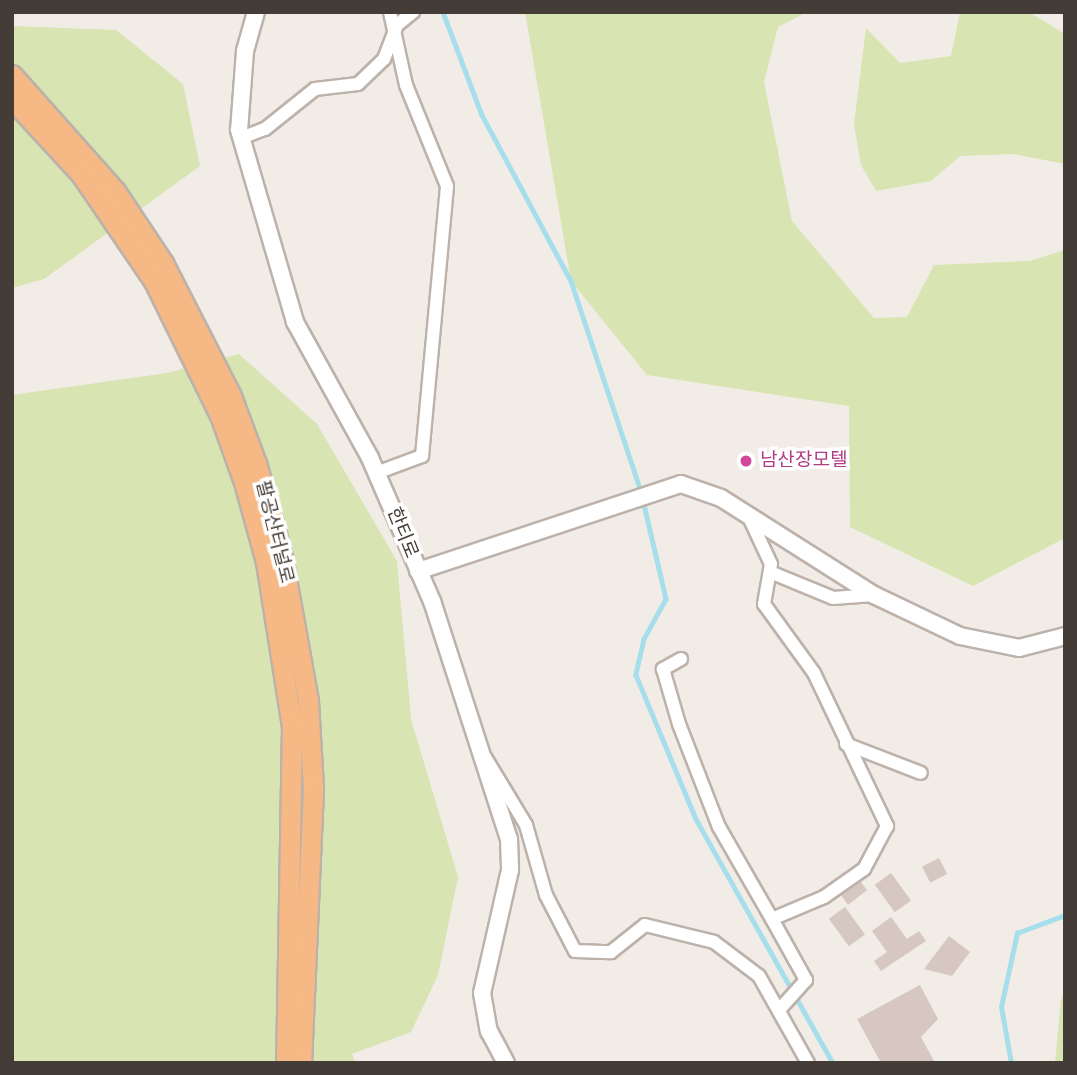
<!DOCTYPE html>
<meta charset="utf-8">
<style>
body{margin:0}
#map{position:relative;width:1077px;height:1075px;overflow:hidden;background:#f2ece7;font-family:"Nunito Sans","Noto Sans KR",sans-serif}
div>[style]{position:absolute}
.green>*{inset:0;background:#d8e4b2}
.stream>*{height:4.5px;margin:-2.25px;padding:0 2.25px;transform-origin:2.25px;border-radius:2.25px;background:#a7deeb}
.building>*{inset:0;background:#d6c8c0;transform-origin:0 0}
.roads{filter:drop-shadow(2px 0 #bdb2aa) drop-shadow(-2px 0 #bdb2aa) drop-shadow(0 2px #bdb2aa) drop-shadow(0 -2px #bdb2aa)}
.minor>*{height:12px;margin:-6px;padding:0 6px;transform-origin:6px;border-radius:6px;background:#fff}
.tertiary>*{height:16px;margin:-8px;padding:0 8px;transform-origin:8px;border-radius:8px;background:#fff}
.trunk>*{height:19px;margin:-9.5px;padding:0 9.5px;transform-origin:9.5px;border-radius:9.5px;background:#f6b986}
.dots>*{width:19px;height:19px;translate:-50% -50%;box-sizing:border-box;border:4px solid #fff;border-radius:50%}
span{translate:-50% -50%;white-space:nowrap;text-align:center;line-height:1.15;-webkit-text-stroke:7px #fff;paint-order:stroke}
.hotel-label{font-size:19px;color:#b23c85}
.left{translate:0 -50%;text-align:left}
.street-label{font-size:19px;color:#443c36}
.frame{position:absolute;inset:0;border:14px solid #443c36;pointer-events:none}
</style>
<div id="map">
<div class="green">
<div style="clip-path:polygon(525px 12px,807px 12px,778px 27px,764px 82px,792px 221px,874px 318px,907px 317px,934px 265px,1030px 261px,1065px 250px,1065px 538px,973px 586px,850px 527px,849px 406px,647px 375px,571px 281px)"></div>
<div style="clip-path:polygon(960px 12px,1029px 12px,1065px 34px,1065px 164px,1014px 154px,960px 156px,931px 181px,876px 191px,861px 165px,854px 124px,866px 28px,900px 63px,951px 56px)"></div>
<div style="clip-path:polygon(12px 26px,116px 30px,183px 84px,200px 166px,44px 279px,12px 288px)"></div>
<div style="clip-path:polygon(239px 354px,317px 424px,397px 561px,411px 719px,458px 877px,438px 975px,411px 1032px,352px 1054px,356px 1063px,12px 1063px,12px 395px,167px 373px)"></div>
<div style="clip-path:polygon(1065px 989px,1065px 1063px,1055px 1063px,1061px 1000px)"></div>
</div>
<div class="stream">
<div style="left:443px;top:12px;width:110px;rotate:69.3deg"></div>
<div style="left:482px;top:115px;width:188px;rotate:61.8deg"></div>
<div style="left:571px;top:281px;width:222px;rotate:71.6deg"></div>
<div style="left:643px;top:500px;width:102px;rotate:76.9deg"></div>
<div style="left:666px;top:599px;width:46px;rotate:118.8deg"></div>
<div style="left:644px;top:639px;width:37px;rotate:103deg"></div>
<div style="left:636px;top:675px;width:156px;rotate:67.4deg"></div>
<div style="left:696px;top:819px;width:280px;rotate:60.7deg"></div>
<div style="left:1011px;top:1063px;width:57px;rotate:-100.1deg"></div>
<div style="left:1001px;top:1007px;width:76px;rotate:-77.8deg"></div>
<div style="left:1017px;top:933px;width:51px;rotate:-20.6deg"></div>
</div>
<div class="building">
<div style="left:939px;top:858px;width:18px;height:19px;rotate:63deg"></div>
<div style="left:891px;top:873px;width:34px;height:20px;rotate:54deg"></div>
<div style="clip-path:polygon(861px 882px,867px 890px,848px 905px,841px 895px)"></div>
<div style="left:845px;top:907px;width:34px;height:20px;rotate:54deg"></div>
<div style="clip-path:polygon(891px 917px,907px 939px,919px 931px,926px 941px,881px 971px,874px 961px,887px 952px,872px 931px)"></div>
<div style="clip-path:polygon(949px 936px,970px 952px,952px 976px,924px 969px)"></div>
<div style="clip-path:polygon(920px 985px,938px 1019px,921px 1037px,935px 1063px,881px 1063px,857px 1019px)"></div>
</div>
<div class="roads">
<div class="minor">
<div style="left:241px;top:138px;width:26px;rotate:-21deg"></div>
<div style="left:265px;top:129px;width:64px;rotate:-38.7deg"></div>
<div style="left:315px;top:89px;width:43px;rotate:-6.6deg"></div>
<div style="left:358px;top:84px;width:36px;rotate:-44deg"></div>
<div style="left:384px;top:59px;width:36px;rotate:-69deg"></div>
<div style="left:397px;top:25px;width:21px;rotate:-39deg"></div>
<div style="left:376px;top:473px;width:49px;rotate:-20.3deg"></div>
<div style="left:422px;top:456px;width:271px;rotate:-84.7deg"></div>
<div style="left:447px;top:186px;width:109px;rotate:-112.1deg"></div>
<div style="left:406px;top:85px;width:75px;rotate:-102.4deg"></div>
<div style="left:748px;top:515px;width:54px;rotate:64.9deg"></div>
<div style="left:771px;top:564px;width:41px;rotate:99.9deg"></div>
<div style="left:764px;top:604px;width:85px;rotate:54.1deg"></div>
<div style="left:814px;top:673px;width:170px;rotate:64.5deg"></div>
<div style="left:887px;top:826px;width:49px;rotate:118.1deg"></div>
<div style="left:864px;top:869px;width:49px;rotate:145deg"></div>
<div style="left:824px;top:897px;width:56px;rotate:157.1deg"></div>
<div style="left:772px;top:919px;width:70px;rotate:60.9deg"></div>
<div style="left:806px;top:980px;width:39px;rotate:132deg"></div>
<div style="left:770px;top:572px;width:68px;rotate:22.4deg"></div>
<div style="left:833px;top:598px;width:41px;rotate:-4.2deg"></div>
<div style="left:681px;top:659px;width:21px;rotate:151deg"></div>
<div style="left:663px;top:669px;width:57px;rotate:73.8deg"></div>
<div style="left:679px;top:724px;width:110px;rotate:68.8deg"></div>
<div style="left:719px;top:827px;width:106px;rotate:60.1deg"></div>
<div style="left:846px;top:744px;width:80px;rotate:21.1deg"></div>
<div style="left:485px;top:757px;width:79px;rotate:58.9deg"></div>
<div style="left:526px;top:825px;width:73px;rotate:74.1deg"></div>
<div style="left:546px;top:895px;width:63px;rotate:62.6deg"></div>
<div style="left:575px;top:951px;width:36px;rotate:2deg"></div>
<div style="left:611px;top:952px;width:43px;rotate:-38.5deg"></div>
<div style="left:645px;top:925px;width:71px;rotate:13.8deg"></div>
<div style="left:714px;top:942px;width:56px;rotate:37.1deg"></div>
<div style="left:759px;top:976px;width:100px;rotate:60.6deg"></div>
</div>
<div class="tertiary">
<div style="left:256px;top:12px;width:41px;rotate:105.8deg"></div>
<div style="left:245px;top:51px;width:79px;rotate:94.3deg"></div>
<div style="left:239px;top:130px;width:200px;rotate:73.7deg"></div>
<div style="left:295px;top:322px;width:155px;rotate:61.1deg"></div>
<div style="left:370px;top:458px;width:156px;rotate:66.6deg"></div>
<div style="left:432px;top:601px;width:250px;rotate:72.1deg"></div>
<div style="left:509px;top:839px;width:31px;rotate:88deg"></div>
<div style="left:510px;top:870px;width:126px;rotate:102.8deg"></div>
<div style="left:482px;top:993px;width:39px;rotate:80deg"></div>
<div style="left:489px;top:1031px;width:36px;rotate:62deg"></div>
<div style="left:418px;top:571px;width:277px;rotate:-18.3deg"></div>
<div style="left:681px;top:484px;width:42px;rotate:19.3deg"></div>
<div style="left:721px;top:498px;width:181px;rotate:32.4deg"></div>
<div style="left:874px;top:595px;width:95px;rotate:25.5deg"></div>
<div style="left:960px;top:636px;width:60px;rotate:11.5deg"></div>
<div style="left:1019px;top:648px;width:48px;rotate:-14.6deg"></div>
</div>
<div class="trunk">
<div style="left:12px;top:75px;width:155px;rotate:48.4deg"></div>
<div style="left:115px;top:191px;width:87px;rotate:56.3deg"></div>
<div style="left:163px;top:263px;width:149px;rotate:62.9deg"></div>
<div style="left:231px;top:396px;width:75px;rotate:69.6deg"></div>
<div style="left:257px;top:466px;width:93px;rotate:74.5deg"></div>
<div style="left:282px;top:556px;width:147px;rotate:79.8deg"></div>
<div style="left:308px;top:701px;width:88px;rotate:86.7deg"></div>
<div style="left:313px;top:789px;width:274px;rotate:92.5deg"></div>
<div style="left:12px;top:99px;width:102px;rotate:47.4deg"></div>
<div style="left:81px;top:174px;width:130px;rotate:55.7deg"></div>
<div style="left:154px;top:281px;width:149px;rotate:63.8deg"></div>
<div style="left:220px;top:415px;width:71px;rotate:70.3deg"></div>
<div style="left:244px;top:482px;width:83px;rotate:74.6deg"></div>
<div style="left:266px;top:562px;width:166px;rotate:81deg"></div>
<div style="left:292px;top:726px;width:337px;rotate:91deg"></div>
</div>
</div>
<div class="dots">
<div style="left:746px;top:461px;background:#d1479c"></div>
</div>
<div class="hotel-label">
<span class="left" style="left:760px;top:461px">남산장모텔</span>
</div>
<div class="street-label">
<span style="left:274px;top:532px;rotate:76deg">팔공산터널로</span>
<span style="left:402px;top:533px;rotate:68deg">한티로</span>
</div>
<div class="frame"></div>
</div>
